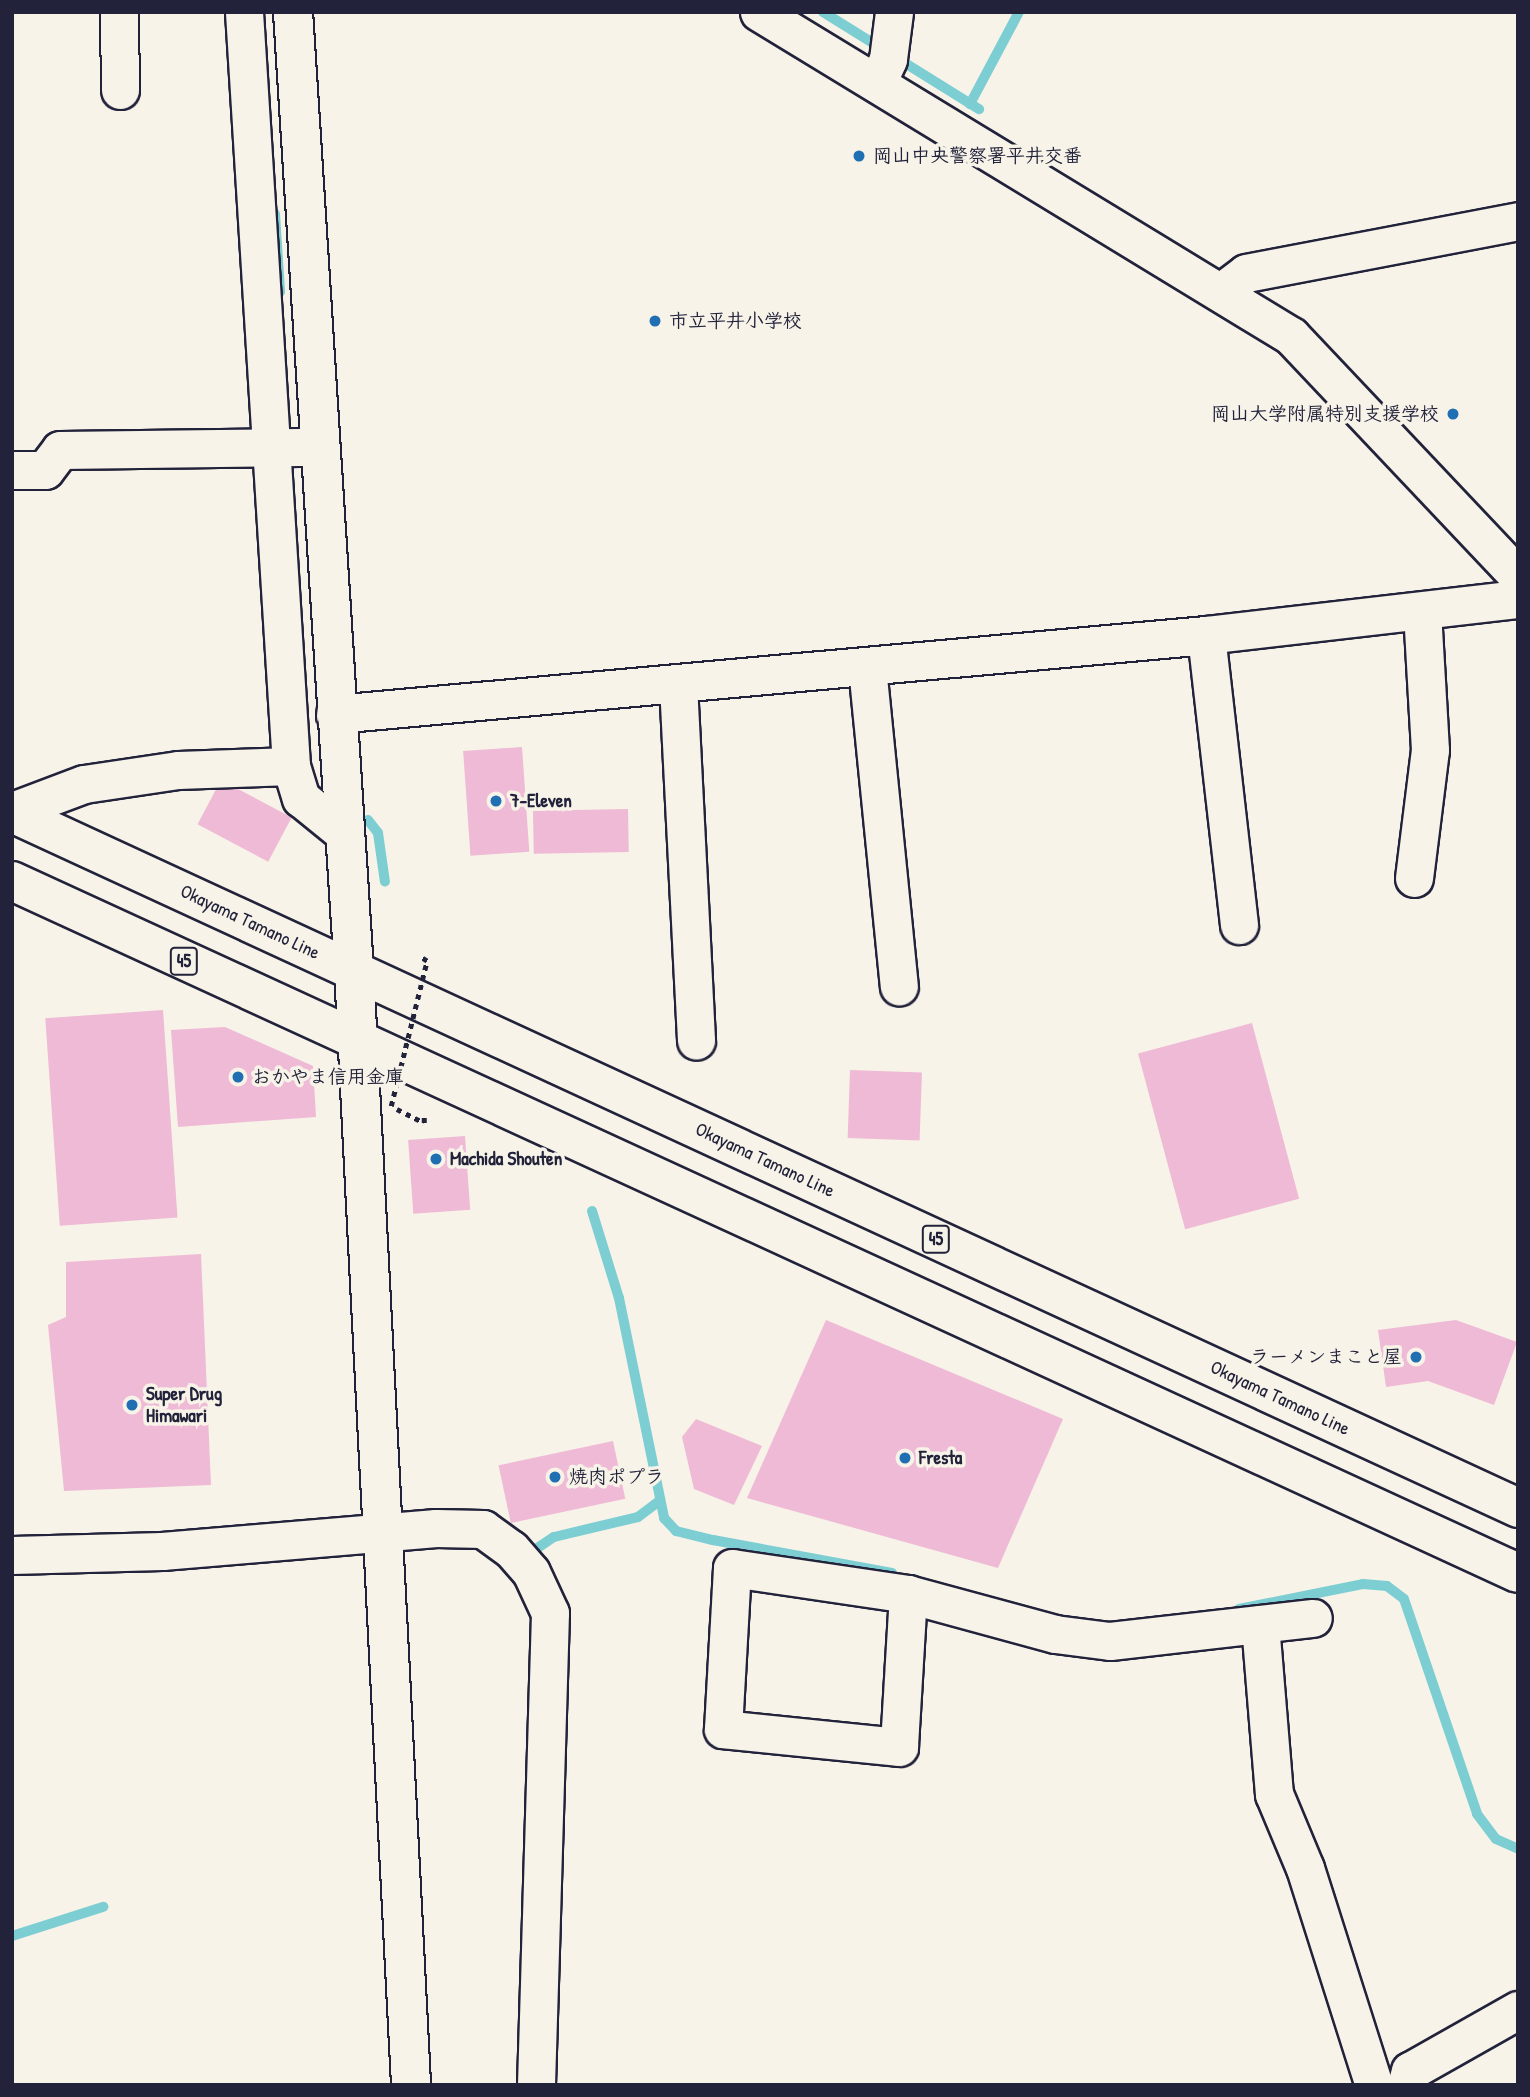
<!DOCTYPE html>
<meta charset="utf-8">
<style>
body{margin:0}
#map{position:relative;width:1530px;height:2097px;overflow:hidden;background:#f7f3e8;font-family:"Patrick Hand","Klee One",sans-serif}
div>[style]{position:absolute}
.stream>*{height:10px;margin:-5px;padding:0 5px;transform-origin:5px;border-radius:5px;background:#7dced3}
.building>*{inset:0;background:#efbad5;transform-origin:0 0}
.path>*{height:4.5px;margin-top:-2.25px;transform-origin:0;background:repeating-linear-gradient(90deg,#22223b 0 5px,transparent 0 10px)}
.roads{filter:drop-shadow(2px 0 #22223b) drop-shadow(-2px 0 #22223b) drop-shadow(0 2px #22223b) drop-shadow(0 -2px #22223b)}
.minor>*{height:37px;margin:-18.5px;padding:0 18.5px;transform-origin:18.5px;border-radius:18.5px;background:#f7f3e8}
.tertiary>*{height:38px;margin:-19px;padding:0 19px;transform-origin:19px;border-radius:19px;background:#f7f3e8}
.primary>*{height:38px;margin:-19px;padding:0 19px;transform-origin:19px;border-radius:19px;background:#f7f3e8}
.path-bridge>*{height:4.5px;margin-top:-2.25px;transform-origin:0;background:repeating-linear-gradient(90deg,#22223b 0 5px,transparent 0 10px)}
.dots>*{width:19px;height:19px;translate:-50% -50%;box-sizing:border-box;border:4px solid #f7f3e8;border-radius:50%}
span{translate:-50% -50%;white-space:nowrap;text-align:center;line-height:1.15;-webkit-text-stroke:7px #f7f3e8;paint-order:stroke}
.shield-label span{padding:2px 5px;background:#f7f3e8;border:2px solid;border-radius:5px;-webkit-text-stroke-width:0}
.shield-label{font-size:18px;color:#22223b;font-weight:700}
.poi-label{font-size:19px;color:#22223b;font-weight:700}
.left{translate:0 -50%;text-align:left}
.right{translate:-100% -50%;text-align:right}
.street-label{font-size:19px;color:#22223b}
.frame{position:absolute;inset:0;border:14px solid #22223b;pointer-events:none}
</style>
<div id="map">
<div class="stream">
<div style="left:823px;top:12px;width:184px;rotate:31.9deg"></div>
<div style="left:970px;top:104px;width:104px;rotate:-62deg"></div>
<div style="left:275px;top:214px;width:78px;rotate:86.3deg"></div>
<div style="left:368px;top:820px;width:16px;rotate:52deg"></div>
<div style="left:378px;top:833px;width:49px;rotate:81.9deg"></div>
<div style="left:592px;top:1211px;width:91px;rotate:72.8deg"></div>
<div style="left:619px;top:1298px;width:225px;rotate:78.4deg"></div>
<div style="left:664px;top:1518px;width:18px;rotate:47deg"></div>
<div style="left:676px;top:1531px;width:38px;rotate:14deg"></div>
<div style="left:713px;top:1540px;width:182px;rotate:10.4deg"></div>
<div style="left:527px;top:1555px;width:32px;rotate:-34deg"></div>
<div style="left:554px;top:1537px;width:86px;rotate:-13.4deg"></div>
<div style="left:638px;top:1517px;width:25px;rotate:-37deg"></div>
<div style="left:1239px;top:1609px;width:126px;rotate:-11.4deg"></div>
<div style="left:1363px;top:1584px;width:24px;rotate:5deg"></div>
<div style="left:1387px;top:1586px;width:21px;rotate:37deg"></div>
<div style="left:1404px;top:1599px;width:227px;rotate:71.2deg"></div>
<div style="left:1477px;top:1814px;width:31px;rotate:53deg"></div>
<div style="left:1496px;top:1839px;width:24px;rotate:24deg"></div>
<div style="left:12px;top:1936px;width:96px;rotate:-17.7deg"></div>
</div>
<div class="building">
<div style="left:522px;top:747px;width:105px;height:59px;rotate:86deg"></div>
<div style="left:221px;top:780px;width:80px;height:50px;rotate:28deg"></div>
<div style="left:628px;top:809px;width:43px;height:95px;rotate:89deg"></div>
<div style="left:163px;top:1010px;width:208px;height:118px;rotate:86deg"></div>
<div style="left:1252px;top:1023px;width:182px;height:118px;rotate:75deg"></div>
<div style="clip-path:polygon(225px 1027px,313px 1066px,316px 1117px,178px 1127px,171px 1030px)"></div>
<div style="left:850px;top:1070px;width:72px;height:68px;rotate:2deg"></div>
<div style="left:465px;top:1136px;width:74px;height:57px;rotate:86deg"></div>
<div style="clip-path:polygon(201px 1254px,211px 1485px,64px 1491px,48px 1325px,66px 1317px,66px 1262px)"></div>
<div style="clip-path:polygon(826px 1320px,1063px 1419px,998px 1568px,747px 1498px)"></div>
<div style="clip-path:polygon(1456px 1320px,1517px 1342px,1494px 1405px,1428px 1381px,1386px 1387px,1378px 1330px)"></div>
<div style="clip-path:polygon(696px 1419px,762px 1446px,734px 1505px,694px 1489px,682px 1437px)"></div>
<div style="left:613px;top:1441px;width:59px;height:117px;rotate:78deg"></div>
</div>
<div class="path">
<div style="left:397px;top:1109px;width:30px;rotate:27deg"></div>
<div style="left:424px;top:1123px;width:8px;rotate:-90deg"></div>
</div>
<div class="roads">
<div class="minor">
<div style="left:119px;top:12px;width:78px;rotate:89.3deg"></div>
<div style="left:244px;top:12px;width:755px;rotate:86.43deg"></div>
<div style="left:291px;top:766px;width:34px;rotate:73deg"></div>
<div style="left:301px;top:798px;width:55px;rotate:39.1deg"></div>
<div style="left:759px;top:12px;width:623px;rotate:31.34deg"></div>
<div style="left:1291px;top:336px;width:330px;rotate:46.6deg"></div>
<div style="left:877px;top:83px;width:26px;rotate:-65deg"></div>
<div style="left:888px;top:59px;width:47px;rotate:-82.7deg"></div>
<div style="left:1221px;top:292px;width:31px;rotate:-37deg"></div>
<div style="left:1246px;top:273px;width:277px;rotate:-10.8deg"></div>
<div style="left:12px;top:470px;width:33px"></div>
<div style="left:45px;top:470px;width:25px;rotate:-53deg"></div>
<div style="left:60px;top:450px;width:259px;rotate:-0.7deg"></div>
<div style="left:1206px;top:635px;width:292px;rotate:83.5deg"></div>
<div style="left:867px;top:667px;width:321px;rotate:84.3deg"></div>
<div style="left:678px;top:684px;width:357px;rotate:87.1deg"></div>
<div style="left:335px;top:714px;width:875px;rotate:-5.18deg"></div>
<div style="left:1206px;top:635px;width:314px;rotate:-6.6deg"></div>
<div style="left:12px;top:811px;width:77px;rotate:-20.6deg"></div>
<div style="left:84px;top:784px;width:95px;rotate:-8.5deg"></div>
<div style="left:178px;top:770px;width:113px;rotate:-2deg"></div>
<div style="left:1414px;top:878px;width:129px;rotate:-82.9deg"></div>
<div style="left:1430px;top:750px;width:138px;rotate:-93.3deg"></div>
<div style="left:12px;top:1555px;width:150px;rotate:-1.5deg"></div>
<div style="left:162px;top:1551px;width:275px;rotate:-4.8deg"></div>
<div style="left:436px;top:1528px;width:47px;rotate:1.2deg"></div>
<div style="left:483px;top:1529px;width:34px;rotate:36deg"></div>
<div style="left:511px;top:1549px;width:30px;rotate:49deg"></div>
<div style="left:531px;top:1572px;width:45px;rotate:65.1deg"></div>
<div style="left:550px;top:1613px;width:472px;rotate:91.7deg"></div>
<div style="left:908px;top:1594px;width:153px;rotate:93.4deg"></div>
<div style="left:899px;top:1747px;width:177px;rotate:-174.2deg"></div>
<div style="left:723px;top:1729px;width:161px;rotate:-86.8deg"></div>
<div style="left:732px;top:1568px;width:178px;rotate:8.4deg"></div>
<div style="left:908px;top:1594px;width:152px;rotate:15.2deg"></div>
<div style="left:1055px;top:1634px;width:55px;rotate:7.3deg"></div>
<div style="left:1110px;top:1641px;width:204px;rotate:-6.5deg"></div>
<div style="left:1260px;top:1624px;width:171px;rotate:85.3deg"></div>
<div style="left:1274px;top:1794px;width:80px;rotate:67.3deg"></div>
<div style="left:1305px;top:1868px;width:228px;rotate:72.4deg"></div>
<div style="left:1406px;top:2085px;width:15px;rotate:-74deg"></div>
<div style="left:1410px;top:2071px;width:124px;rotate:-29.5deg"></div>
</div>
<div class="tertiary">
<div style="left:293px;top:12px;width:960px;rotate:86.36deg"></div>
<div style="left:354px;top:970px;width:1116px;rotate:87.07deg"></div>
</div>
<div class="primary">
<div style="left:12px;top:813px;width:1659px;rotate:24.77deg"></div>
<div style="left:12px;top:881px;width:1657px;rotate:24.68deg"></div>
</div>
</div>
<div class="path-bridge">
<div style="left:391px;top:1106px;width:149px;rotate:-76.1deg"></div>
<div style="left:427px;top:961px;width:6px;rotate:-149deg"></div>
</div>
<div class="dots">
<div style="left:859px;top:156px;background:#1f6fb2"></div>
<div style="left:655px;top:321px;background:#1f6fb2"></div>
<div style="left:1453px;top:414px;background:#1f6fb2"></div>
<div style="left:496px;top:801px;background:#1f6fb2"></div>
<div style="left:238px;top:1077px;background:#1f6fb2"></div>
<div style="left:436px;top:1159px;background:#1f6fb2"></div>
<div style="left:1416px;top:1357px;background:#1f6fb2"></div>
<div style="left:132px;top:1405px;background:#1f6fb2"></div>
<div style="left:905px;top:1458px;background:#1f6fb2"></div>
<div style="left:555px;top:1477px;background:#1f6fb2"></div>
</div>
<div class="shield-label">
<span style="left:184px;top:961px">45</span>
<span style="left:936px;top:1239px">45</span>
</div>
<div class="poi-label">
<span class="left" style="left:873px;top:156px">岡山中央警察署平井交番</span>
<span class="left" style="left:669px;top:321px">市立平井小学校</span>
<span class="right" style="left:1439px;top:414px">岡山大学附属特別支援学校</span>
<span class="left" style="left:510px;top:801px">7-Eleven</span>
<span class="left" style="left:252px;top:1077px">おかやま信用金庫</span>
<span class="left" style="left:450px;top:1159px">Machida Shouten</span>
<span class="right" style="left:1402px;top:1357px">ラーメンまこと屋</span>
<span class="left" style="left:146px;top:1405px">Super Drug<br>Himawari</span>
<span class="left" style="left:919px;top:1458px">Fresta</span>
<span class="left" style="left:569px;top:1477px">焼肉ポプラ</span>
</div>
<div class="street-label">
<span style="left:250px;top:922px;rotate:25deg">Okayama Tamano Line</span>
<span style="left:765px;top:1160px;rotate:25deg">Okayama Tamano Line</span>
<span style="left:1280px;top:1398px;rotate:25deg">Okayama Tamano Line</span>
</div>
<div class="frame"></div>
</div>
